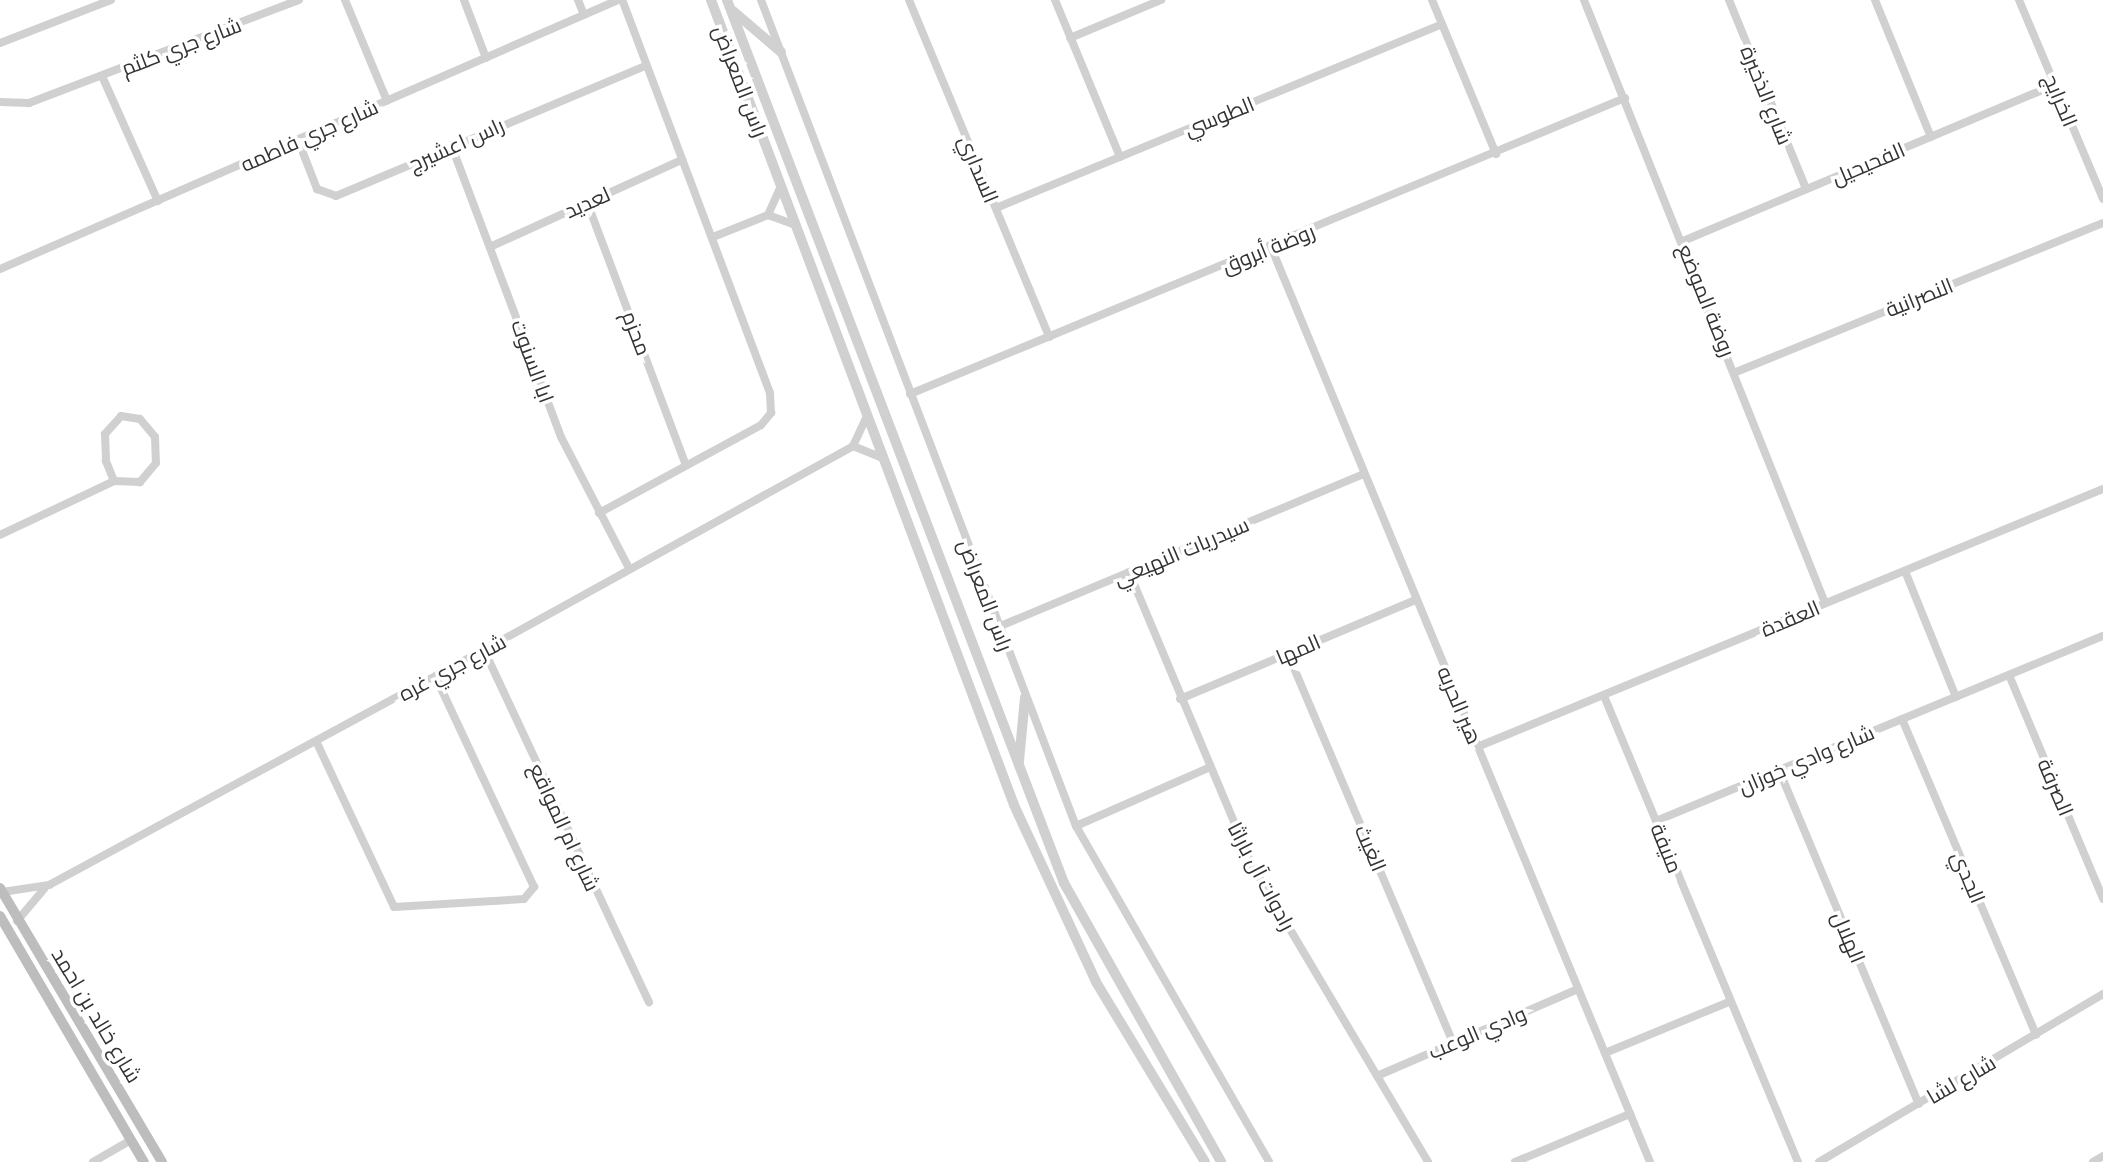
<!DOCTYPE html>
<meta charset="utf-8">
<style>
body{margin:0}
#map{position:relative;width:2103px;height:1162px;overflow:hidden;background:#fff;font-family:Ubuntu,Cairo,sans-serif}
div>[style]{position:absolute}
.minor>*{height:8px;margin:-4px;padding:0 4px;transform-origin:4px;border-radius:4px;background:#d0d0d0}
.tertiary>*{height:10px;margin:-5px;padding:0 5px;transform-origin:5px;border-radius:5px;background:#d0d0d0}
.secondary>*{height:10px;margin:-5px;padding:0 5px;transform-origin:5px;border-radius:5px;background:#bdbdbd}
span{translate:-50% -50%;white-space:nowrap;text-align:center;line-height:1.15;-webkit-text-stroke:7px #fff;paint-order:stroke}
.street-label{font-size:21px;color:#333}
</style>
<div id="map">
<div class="minor">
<div style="left:345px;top:0;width:109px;rotate:67.4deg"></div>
<div style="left:464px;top:0;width:62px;rotate:69.2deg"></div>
<div style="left:578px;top:0;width:16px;rotate:68deg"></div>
<div style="left:761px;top:0;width:884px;rotate:69.13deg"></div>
<div style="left:1076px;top:826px;width:387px;rotate:60.1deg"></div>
<div style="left:909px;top:0;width:365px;rotate:67.4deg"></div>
<div style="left:1055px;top:0;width:170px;rotate:67.5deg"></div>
<div style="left:1432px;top:0;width:167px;rotate:67.4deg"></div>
<div style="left:1584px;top:0;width:649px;rotate:68.21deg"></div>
<div style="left:1729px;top:0;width:204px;rotate:67.8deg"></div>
<div style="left:1875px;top:0;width:148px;rotate:67.8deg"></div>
<div style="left:2019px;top:0;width:216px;rotate:67.1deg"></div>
<div style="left:1070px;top:38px;width:99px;rotate:-22.7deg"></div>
<div style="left:0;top:43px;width:119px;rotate:-21.2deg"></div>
<div style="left:102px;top:76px;width:137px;rotate:65.9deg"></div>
<div style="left:0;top:102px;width:29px;rotate:2deg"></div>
<div style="left:29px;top:103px;width:289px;rotate:-20.9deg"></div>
<div style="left:298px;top:140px;width:53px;rotate:68.8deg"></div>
<div style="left:317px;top:189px;width:20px;rotate:20deg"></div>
<div style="left:336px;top:196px;width:335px;rotate:-22.8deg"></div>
<div style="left:452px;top:147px;width:310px;rotate:69.4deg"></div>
<div style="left:561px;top:437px;width:148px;rotate:62.6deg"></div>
<div style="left:587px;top:202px;width:281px;rotate:69.4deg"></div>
<div style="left:996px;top:208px;width:482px;rotate:-22.4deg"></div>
<div style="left:768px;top:215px;width:32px;rotate:-66deg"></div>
<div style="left:713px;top:237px;width:59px;rotate:-21.8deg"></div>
<div style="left:768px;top:215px;width:30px;rotate:20deg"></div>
<div style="left:1683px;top:241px;width:402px;rotate:-22.8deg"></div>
<div style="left:492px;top:246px;width:209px;rotate:-24.4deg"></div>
<div style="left:1271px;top:247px;width:990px;rotate:67.5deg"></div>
<div style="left:0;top:269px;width:674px;rotate:-23.52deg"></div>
<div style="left:1736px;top:372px;width:396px;rotate:-22.1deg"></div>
<div style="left:910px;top:394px;width:774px;rotate:-22.49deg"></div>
<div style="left:121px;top:416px;width:19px;rotate:9deg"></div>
<div style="left:140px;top:419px;width:23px;rotate:50deg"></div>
<div style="left:155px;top:437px;width:26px;rotate:88deg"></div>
<div style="left:156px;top:463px;width:25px;rotate:130deg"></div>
<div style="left:140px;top:482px;width:26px;rotate:-178deg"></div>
<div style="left:114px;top:481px;width:22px;rotate:-112deg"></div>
<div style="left:106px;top:461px;width:27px;rotate:-92deg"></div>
<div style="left:105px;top:434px;width:24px;rotate:-48deg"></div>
<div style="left:853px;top:446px;width:32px;rotate:22deg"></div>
<div style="left:599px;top:513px;width:184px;rotate:-28.5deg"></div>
<div style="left:761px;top:425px;width:16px;rotate:-50deg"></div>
<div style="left:771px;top:413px;width:20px;rotate:-93deg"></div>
<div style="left:770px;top:393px;width:420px;rotate:-110.6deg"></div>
<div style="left:0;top:535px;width:126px;rotate:-25.3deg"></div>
<div style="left:1905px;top:571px;width:136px;rotate:68deg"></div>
<div style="left:1129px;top:572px;width:320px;rotate:67.2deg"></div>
<div style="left:1253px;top:867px;width:343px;rotate:59.3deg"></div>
<div style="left:998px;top:627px;width:396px;rotate:-22.7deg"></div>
<div style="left:484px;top:650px;width:389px;rotate:64.9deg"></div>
<div style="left:1288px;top:654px;width:422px;rotate:67deg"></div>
<div style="left:2009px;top:675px;width:243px;rotate:67.2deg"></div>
<div style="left:1604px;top:696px;width:505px;rotate:67.4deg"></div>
<div style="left:1180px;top:699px;width:256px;rotate:-22.8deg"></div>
<div style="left:1902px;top:719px;width:343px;rotate:67deg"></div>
<div style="left:316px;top:741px;width:183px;rotate:64.8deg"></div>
<div style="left:394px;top:907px;width:130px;rotate:-3.5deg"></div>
<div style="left:524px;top:899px;width:16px;rotate:-50deg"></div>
<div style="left:534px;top:887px;width:233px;rotate:-115.1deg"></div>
<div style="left:1477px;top:747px;width:677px;rotate:-22.4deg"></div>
<div style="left:1779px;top:770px;width:362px;rotate:67.3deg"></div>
<div style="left:1656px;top:821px;width:484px;rotate:-22.5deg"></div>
<div style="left:1076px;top:826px;width:144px;rotate:-23.7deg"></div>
<div style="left:2px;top:892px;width:48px;rotate:-8.5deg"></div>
<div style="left:49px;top:885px;width:494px;rotate:-28.4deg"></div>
<div style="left:484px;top:650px;width:422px;rotate:-28.9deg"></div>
<div style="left:853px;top:446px;width:33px;rotate:-65deg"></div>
<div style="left:17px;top:921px;width:42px;rotate:-49.8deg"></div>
<div style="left:1605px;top:1053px;width:134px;rotate:-22.4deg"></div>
<div style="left:1377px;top:1076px;width:219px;rotate:-23.4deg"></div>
<div style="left:93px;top:1162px;width:44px;rotate:-30.1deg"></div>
<div style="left:1515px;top:1162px;width:125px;rotate:-22.7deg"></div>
<div style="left:1819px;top:1162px;width:330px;rotate:-30.6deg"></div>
<div style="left:2093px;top:1162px;width:12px;rotate:-31deg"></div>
</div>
<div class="tertiary">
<div style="left:711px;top:0;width:860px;rotate:69.37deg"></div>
<div style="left:1014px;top:805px;width:195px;rotate:65.1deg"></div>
<div style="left:1096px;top:982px;width:210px;rotate:58.8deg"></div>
<div style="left:727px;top:0;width:945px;rotate:69.11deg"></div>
<div style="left:1064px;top:883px;width:320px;rotate:60.6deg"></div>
<div style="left:733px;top:11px;width:63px;rotate:40.5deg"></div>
<div style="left:1019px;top:761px;width:64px;rotate:-84.6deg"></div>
</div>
<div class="secondary">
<div style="left:0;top:888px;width:318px;rotate:59.4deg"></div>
<div style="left:0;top:916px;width:285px;rotate:59.7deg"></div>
</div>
<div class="street-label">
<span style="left:181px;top:46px;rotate:-21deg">شارع جري كلثم</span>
<span style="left:741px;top:81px;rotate:69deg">راس المعراض</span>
<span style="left:1767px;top:95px;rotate:68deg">شارع الذخيرة</span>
<span style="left:2061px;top:100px;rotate:67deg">الخرايج</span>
<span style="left:1219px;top:116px;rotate:-22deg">الطوسي</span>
<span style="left:309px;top:135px;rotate:-24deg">شارع جري فاطمه</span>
<span style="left:456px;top:144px;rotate:-24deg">راس اعشيرج</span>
<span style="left:1868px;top:163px;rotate:-23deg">الفحيحيل</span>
<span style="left:979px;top:169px;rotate:67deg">السداري</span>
<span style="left:587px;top:202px;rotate:-24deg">لعديد</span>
<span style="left:1268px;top:248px;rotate:-22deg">روضة أبروق</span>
<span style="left:1919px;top:297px;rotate:-22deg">النصرانية</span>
<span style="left:1707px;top:300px;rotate:68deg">روضة الموضع</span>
<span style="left:637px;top:333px;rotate:69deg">محزم</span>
<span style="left:533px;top:361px;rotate:70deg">ابا السنوت</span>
<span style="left:1181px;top:551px;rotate:-23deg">سيدريات النهيعي</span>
<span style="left:986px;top:595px;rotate:69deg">راس المعراض</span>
<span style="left:1790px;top:618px;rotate:-23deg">العقدة</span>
<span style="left:1298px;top:649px;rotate:-23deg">المها</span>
<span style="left:452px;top:667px;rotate:-28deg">شارع جري غره</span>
<span style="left:1460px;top:705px;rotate:67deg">هير الحربه</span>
<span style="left:1806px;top:759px;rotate:-23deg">شارع وادي خوزان</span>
<span style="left:2056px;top:787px;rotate:67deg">الصرفة</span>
<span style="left:565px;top:827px;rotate:65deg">شارع ام المواقع</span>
<span style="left:1371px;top:848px;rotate:67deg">الغيث</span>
<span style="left:1667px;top:848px;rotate:68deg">منيفة</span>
<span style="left:1262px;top:876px;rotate:62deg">رادوات آل باراثا</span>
<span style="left:1969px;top:877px;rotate:67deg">الجدي</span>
<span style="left:1849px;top:937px;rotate:67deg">الهلال</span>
<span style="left:97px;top:1015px;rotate:59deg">شارع خالد بن احمد</span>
<span style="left:1477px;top:1032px;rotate:-23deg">وادي الوعب</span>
<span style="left:1961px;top:1079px;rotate:-30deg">شارع لشا</span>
</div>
</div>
